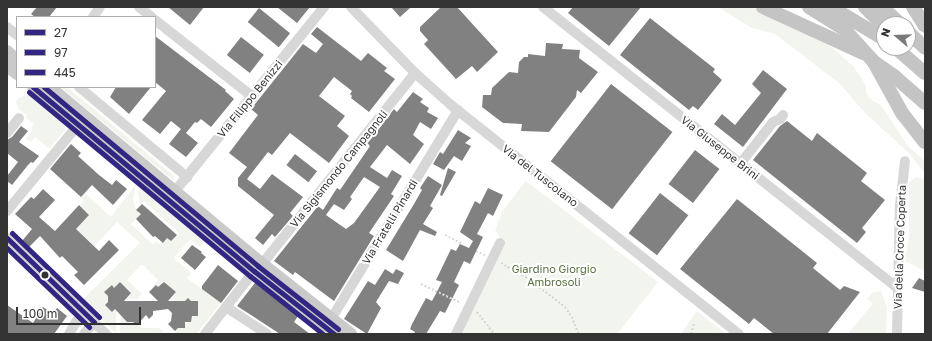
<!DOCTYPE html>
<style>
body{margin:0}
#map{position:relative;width:932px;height:341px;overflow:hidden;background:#fff;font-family:"Golos Text",sans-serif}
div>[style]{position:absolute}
.green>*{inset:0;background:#f1f5ed}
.building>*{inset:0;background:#818181;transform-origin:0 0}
.path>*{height:1.5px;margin-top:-0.75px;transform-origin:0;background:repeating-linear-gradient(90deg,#d6d6d6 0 2px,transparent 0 4px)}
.minor>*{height:10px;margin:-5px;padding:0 5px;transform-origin:5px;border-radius:5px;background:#d7d7d7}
.major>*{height:12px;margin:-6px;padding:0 6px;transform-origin:6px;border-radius:6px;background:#cacaca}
.highway>*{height:14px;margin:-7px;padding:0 7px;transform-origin:7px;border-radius:7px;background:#c4c4c4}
.bus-1>*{height:5px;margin:-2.5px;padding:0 2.5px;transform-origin:2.5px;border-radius:2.5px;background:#312783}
.bus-2>*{height:5px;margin:-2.5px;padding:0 2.5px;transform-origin:2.5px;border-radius:2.5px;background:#312783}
.bus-3>*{height:5px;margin:-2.5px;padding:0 2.5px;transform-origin:2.5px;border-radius:2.5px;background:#312783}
.dots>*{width:11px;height:11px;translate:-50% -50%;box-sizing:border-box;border:2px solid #fff;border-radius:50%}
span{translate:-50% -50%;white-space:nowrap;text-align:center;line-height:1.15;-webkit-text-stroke:4px #fff;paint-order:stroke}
.street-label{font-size:11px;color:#333}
.park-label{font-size:11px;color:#56703f}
.frame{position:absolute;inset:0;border:8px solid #333;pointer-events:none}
.legend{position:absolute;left:16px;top:16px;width:140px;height:72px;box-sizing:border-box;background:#fff;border:1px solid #adadad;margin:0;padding:5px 7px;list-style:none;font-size:12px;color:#333}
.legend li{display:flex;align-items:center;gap:8px;height:20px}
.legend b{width:20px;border:1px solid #adadad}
.north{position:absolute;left:876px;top:16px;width:40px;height:40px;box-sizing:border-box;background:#fff;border:1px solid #adadad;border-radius:50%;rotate:289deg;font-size:11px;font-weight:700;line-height:16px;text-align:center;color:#333}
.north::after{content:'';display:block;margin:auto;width:14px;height:18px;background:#7a7a7a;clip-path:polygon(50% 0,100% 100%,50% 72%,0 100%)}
.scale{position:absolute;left:16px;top:307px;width:125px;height:18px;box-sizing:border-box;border:2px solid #333;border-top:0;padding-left:5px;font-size:12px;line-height:14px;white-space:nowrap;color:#333;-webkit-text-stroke:3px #fff;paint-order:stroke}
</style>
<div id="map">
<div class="green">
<div style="clip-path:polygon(718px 7px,752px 7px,825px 43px,835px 50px,853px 66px,862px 79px,866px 86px,866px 93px,871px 100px,881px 105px,907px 145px,925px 161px,925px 173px,909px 153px,866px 114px,839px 83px,775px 34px,750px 27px)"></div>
<div style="clip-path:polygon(60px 87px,67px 87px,174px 176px,174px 181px)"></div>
<div style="clip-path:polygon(29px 94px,65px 125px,65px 130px,49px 149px,35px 137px,31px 142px,26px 138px,33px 129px,31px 128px,34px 124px,25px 117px,27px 115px,19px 109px,16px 102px,17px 99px)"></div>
<div style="clip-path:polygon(915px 177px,925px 179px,925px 271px,905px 261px,909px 236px,909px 183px)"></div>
<div style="clip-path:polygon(526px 181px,658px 282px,617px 334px,461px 334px,505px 245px,495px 230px,503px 210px)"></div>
<div style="clip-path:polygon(136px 184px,133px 199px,136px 210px,141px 214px,131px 224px,153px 245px,156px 241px,160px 245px,167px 238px,171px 241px,179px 233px,144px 201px,140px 205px,138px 193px,141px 187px,205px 240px,200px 247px,190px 239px,174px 258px,191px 273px,187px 278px,221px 303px,196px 334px,175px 333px,178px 328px,185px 328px,185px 324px,191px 322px,193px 316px,185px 301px,175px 301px,173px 299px,176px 292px,167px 286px,165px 281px,160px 288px,156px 285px,149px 292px,158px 280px,143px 265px,141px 265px,127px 280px,142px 294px,138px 299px,128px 299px,131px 292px,125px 287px,123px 289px,121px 281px,115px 289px,111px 285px,105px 292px,108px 296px,108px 302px,105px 305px,112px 312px,116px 309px,116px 333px,81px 301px,140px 243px,117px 222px,94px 246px,76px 229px,89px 215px,80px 206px,84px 201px,81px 197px,85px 193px,111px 217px)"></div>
<div style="clip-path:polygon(881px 291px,887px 308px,886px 334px,848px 334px,873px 303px,867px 299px,873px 292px)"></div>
<div style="clip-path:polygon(121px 309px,126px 315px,123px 318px,127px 322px,141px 321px,141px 328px,159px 328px,163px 332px,161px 334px,120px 334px)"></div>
<div style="clip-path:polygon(697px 311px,726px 334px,681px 334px)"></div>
</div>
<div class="building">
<div style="clip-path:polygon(37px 7px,57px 7px,49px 17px,35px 17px,31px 14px)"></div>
<div style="clip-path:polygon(168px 7px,204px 7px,190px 25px)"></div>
<div style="clip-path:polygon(277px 7px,310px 7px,297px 23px)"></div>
<div style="clip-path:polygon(391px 7px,411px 7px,400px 17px)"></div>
<div style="clip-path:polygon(441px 7px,457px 7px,498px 52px,477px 72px,472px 66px,456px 79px,424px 44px,428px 40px,420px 31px,420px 27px)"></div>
<div style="clip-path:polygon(573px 7px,641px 7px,609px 46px,568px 13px)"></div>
<div style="left:259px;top:8px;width:40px;height:18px;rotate:39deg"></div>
<div style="clip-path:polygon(650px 18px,715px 69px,713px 72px,722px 80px,698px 110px,693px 106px,689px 110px,620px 55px)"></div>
<div style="clip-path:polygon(317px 27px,361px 61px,368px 53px,387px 68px,384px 71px,395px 79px,369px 112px,351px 98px,352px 96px,350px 94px,352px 91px,334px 77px,319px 96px,345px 116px,337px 126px,349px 136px,329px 163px,290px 133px,272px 155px,268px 152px,247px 179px,260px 189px,272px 174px,303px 197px,290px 213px,293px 216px,275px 237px,272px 234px,263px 245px,255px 238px,274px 215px,238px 186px,238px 178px,247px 167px,229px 153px,258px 115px,251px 109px,303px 44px,316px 53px,323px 44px,311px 34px)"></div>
<div style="clip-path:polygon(155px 36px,226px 90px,225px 91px,234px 99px,211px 127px,201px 119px,197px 123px,195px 122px,186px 133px,198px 143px,186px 157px,169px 144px,181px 129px,171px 121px,160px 134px,142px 120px,166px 91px,155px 82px)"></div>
<div style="left:241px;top:37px;width:29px;height:23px;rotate:38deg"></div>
<div style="clip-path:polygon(546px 43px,563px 44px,562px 49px,580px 50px,579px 58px,598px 72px,581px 93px,577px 90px,576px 97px,549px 132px,521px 131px,522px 124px,503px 123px,482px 107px,483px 95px,491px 95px,492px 88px,509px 72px,518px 73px,519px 62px,524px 57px,528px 57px,528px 54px,545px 56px)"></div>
<div style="clip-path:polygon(763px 70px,787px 89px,743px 147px,714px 124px,722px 114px,735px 125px,761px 93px,752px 84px)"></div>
<div style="left:611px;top:84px;width:78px;height:98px;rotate:38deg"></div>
<div style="clip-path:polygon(116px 87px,151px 87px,129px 114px,110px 97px)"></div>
<div style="clip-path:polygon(evenodd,413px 92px,423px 99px,420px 102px,429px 108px,427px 112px,438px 118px,431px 129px,420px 122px,413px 135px,424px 144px,410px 164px,387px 145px,370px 167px,387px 178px,392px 170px,402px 176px,391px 194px,394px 196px,369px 233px,374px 236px,334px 301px,295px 272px,293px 275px,274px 261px,318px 206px,323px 210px,337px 188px,340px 190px,370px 146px,367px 144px,394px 109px,397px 112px,413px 92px,364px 177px,380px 187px,354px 223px,346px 229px,326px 215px,334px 204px,344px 210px,352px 199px,350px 197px,364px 177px)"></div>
<div style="clip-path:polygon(787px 121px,812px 141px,817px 133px,867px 173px,861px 181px,885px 200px,862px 228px,866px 232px,857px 243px,753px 160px,780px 126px)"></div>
<div style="clip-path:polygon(21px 126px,28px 131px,19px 142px,39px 156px,33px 163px,31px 162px,28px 165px,12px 185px,7px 181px,7px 176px,18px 162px,7px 153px,7px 140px,12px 137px)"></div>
<div style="clip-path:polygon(458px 130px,471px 138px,465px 143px,471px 146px,462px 161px,454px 156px,444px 170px,433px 164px,440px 152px,443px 154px)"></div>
<div style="clip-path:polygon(71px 144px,81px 153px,78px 156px,99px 175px,112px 185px,116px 180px,127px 189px,113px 205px,92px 185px,81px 197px,50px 169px)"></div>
<div style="left:695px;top:150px;width:31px;height:43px;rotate:38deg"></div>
<div style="left:295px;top:154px;width:28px;height:14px;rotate:38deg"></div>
<div style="clip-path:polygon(448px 168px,456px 172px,442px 196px,440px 195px)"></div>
<div style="clip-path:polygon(428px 176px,442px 185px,430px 206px,433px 208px,423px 224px,437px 232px,435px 236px,420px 230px,403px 261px,386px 250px,414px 204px,422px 190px,420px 188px)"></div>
<div style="clip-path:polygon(488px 188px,503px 195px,493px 216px,488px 213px,477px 234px,483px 237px,470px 264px,464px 261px,454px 282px,459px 285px,445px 313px,440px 311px,426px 334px,414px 334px,415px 332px,410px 329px,412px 324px,426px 298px,432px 301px,442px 282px,436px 280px,451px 249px,456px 251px,460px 244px,469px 248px,473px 241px,460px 232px,475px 201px,480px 204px)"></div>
<div style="clip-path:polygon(43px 189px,55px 200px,39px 217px,55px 231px,79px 205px,89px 215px,76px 229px,99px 251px,109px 240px,119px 250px,84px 285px,74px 275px,78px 272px,62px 256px,60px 258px,40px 236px,29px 247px,22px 241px,32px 229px,15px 214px,31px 197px,34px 199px)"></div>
<div style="left:660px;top:193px;width:36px;height:51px;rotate:38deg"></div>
<div style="clip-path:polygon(737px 199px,817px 263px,813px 268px,840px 290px,844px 286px,860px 292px,827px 334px,774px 334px,754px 318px,749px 324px,680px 269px)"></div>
<div style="clip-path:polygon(142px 204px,177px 235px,171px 241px,167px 238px,163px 243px,155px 236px,153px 237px,136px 219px,141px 214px,136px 210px)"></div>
<div style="clip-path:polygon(192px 245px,202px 252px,201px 253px,206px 257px,195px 270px,181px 258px)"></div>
<div style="clip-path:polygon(218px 265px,238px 281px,221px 303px,202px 289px,202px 286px)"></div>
<div style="clip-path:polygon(385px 269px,393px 274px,396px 269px,404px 273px,398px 284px,389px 281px,376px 302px,381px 308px,367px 334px,344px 319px,368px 281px,375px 285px)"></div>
<div style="clip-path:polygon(919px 278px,925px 281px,925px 292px,912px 288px)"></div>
<div style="clip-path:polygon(120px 282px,131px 293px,124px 301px,158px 301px,149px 292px,156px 285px,158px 287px,164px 282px,176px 292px,168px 301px,185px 301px,188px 298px,191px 301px,198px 301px,198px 316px,192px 316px,191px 322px,185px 322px,185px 328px,178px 328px,175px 331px,168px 324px,171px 321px,172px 313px,168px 309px,153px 311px,153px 315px,149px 319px,146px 315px,137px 325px,133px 322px,127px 322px,115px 309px,112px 312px,105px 305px,108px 302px,108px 296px,104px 292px,112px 285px,114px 288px)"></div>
<div style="clip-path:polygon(255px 283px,298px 316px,294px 322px,310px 334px,280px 334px,237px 306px)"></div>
<div style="clip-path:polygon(7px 305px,33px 323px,43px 307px,53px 314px,57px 308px,67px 316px,54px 334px,7px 334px)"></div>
</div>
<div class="path">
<div style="left:445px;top:235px;width:18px;rotate:27deg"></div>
<div style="left:476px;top:251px;width:10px;rotate:24deg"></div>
<div style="left:501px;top:263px;width:34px;rotate:30deg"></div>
<div style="left:530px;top:280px;width:44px;rotate:37.6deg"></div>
<div style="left:565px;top:307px;width:12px;rotate:55deg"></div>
<div style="left:572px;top:317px;width:18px;rotate:68deg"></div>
<div style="left:421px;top:284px;width:44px;rotate:25.4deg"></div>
<div style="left:477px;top:312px;width:28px;rotate:52deg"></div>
<div style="left:691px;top:334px;width:12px;rotate:-76deg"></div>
</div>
<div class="minor">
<div style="left:139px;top:7px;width:16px;rotate:38deg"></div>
<div style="left:351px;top:7px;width:92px;rotate:45.9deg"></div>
<div style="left:415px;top:73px;width:48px;rotate:41.6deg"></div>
<div style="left:451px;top:105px;width:368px;rotate:38.5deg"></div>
<div style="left:543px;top:7px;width:453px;rotate:38.4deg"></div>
<div style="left:93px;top:17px;width:12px;rotate:-55deg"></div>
<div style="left:155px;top:20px;width:125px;rotate:38.2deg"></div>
<div style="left:7px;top:27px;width:13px;rotate:39deg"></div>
<div style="left:79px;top:87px;width:141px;rotate:39.8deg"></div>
<div style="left:7px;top:133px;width:19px;rotate:-51deg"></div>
<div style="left:740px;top:164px;width:53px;rotate:-51.8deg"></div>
<div style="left:773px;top:122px;width:8px;rotate:-23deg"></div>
<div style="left:780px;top:119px;width:5px;rotate:-53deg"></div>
<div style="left:175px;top:191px;width:237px;rotate:-51deg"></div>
<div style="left:7px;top:211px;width:112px;rotate:-50.5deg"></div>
<div style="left:7px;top:238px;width:138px;rotate:44.1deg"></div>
<div style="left:262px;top:264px;width:245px;rotate:-51.3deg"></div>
<div style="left:226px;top:307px;width:49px;rotate:33.4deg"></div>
<div style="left:69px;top:334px;width:14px;rotate:-60deg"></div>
<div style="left:76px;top:322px;width:13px;rotate:-39deg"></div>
<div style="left:84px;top:334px;width:16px;rotate:-50deg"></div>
<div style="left:205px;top:334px;width:80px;rotate:-52.1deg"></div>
<div style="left:322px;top:334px;width:262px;rotate:-58.7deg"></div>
<div style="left:456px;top:334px;width:101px;rotate:-64.2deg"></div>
<div style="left:897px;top:334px;width:129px;rotate:-88.7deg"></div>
<div style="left:900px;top:205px;width:44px;rotate:-83.5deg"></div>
</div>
<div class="major">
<div style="left:7px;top:51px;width:13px;rotate:42deg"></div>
<div style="left:7px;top:66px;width:13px;rotate:39deg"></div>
<div style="left:33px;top:87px;width:288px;rotate:39.8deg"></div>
<div style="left:254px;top:271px;width:102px;rotate:38.2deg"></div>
<div style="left:50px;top:87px;width:266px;rotate:39.8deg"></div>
<div style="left:254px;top:257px;width:124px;rotate:38.4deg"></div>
</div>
<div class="highway">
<div style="left:763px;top:7px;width:110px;rotate:24.7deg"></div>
<div style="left:809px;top:7px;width:40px;rotate:32deg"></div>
<div style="left:843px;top:28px;width:46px;rotate:47.6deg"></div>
<div style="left:874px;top:62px;width:24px;rotate:35deg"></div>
<div style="left:894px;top:76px;width:41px;rotate:41.1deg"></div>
<div style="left:831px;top:7px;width:62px;rotate:31.1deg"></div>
<div style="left:865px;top:7px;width:27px;rotate:45deg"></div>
<div style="left:882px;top:7px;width:25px;rotate:43deg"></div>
<div style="left:913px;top:7px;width:22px;rotate:58deg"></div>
<div style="left:908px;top:32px;width:23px;rotate:43deg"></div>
<div style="left:896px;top:48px;width:38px;rotate:41deg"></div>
<div style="left:875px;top:64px;width:56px;rotate:61.1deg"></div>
<div style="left:902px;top:113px;width:37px;rotate:52deg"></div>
</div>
<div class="bus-1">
<div style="left:33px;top:87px;width:288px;rotate:39.8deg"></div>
<div style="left:254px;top:271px;width:102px;rotate:38.2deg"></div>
<div style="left:7px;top:238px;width:121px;rotate:44deg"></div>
</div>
<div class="bus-2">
<div style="left:29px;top:92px;width:288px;rotate:39.8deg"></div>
<div style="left:250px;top:276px;width:93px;rotate:38.5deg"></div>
<div style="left:7px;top:248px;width:114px;rotate:43.9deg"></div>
</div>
<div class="bus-3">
<div style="left:44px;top:87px;width:279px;rotate:39.9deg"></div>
<div style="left:258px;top:266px;width:102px;rotate:38.2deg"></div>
<div style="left:12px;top:233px;width:121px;rotate:44deg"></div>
</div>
<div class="dots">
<div style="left:45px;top:275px;background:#333"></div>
</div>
<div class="street-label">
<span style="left:250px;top:99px;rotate:-51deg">Via Filippo Benizzi</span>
<span style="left:720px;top:148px;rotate:38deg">Via Giuseppe Brini</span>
<span style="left:339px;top:169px;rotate:-51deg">Via Sigismondo Campagnoli</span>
<span style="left:540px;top:176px;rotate:38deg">Via del Tuscolano</span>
<span style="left:390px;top:222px;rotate:-59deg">Via Fratelli Pinardi</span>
<span style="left:900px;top:247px;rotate:-88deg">Via della Croce Coperta</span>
</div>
<div class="park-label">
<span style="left:554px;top:276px">Giardino Giorgio<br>Ambrosoli</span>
</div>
<div class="frame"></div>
<ul class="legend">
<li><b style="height:5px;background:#312783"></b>27</li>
<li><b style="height:5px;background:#312783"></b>97</li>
<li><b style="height:5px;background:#312783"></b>445</li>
</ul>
<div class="north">N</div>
<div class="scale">100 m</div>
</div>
